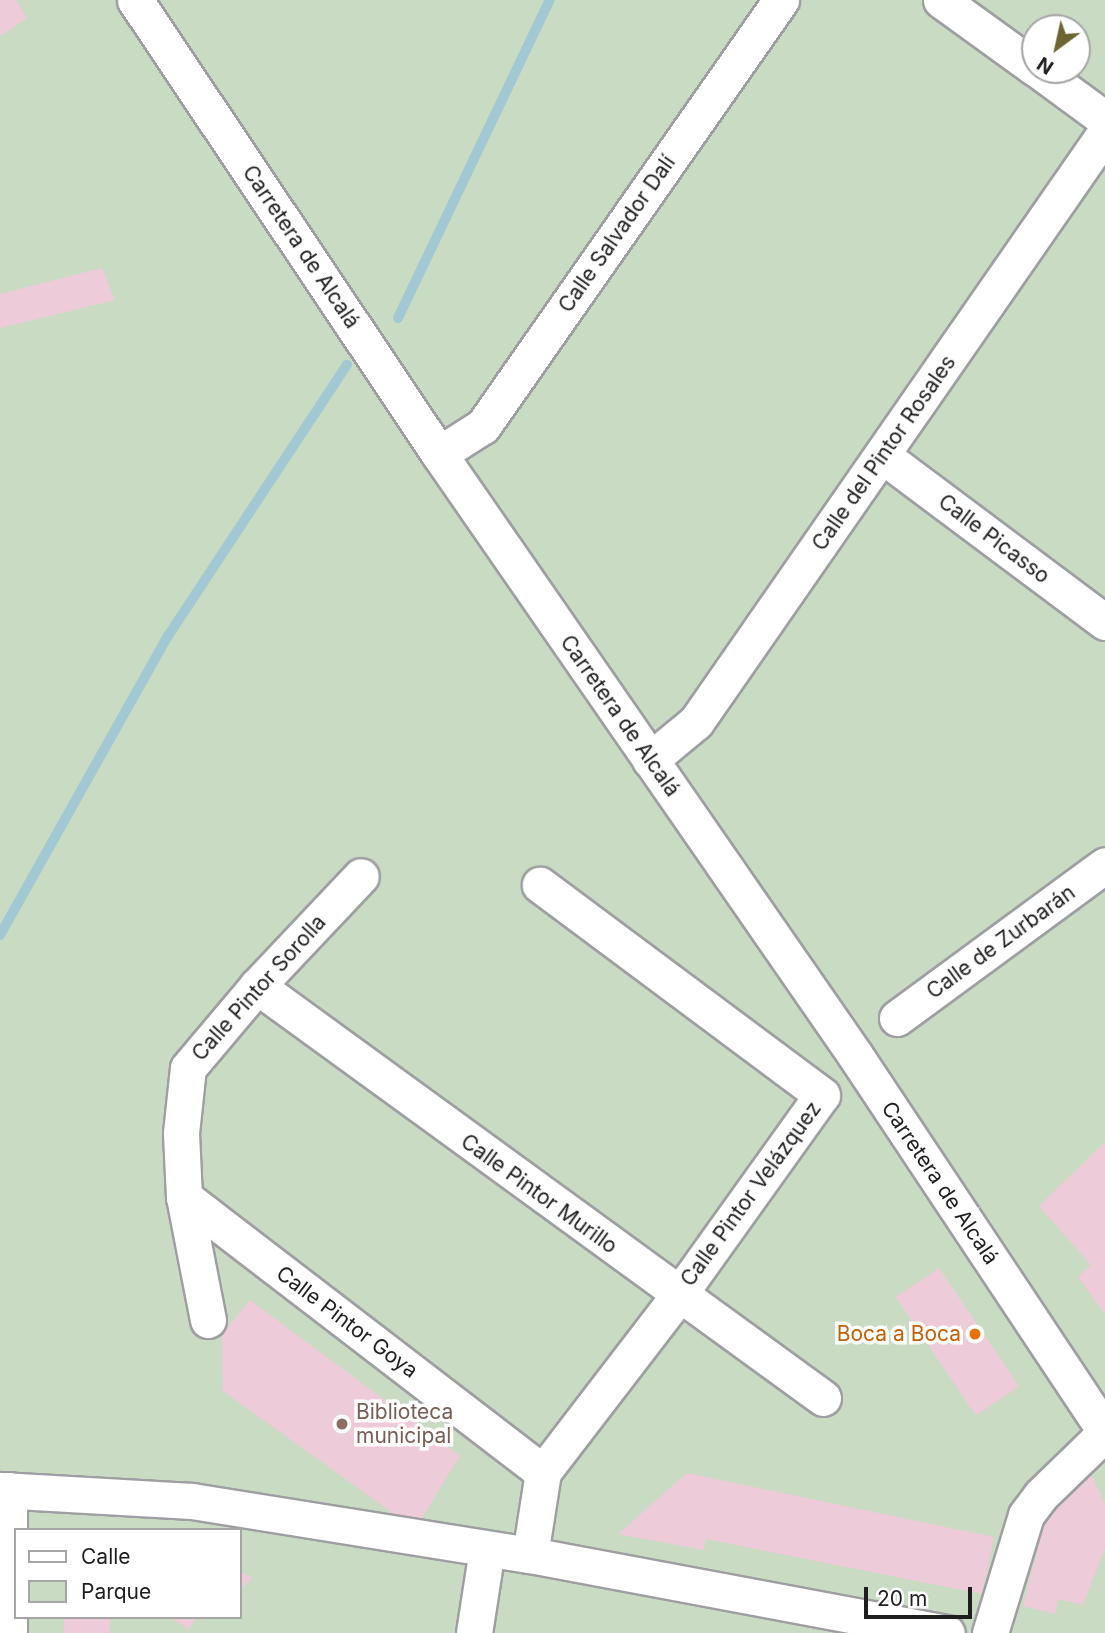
<!DOCTYPE html>
<meta charset="utf-8">
<style>
body{margin:0}
#map{position:relative;width:1105px;height:1633px;overflow:hidden;background:#f9f9ff;font-family:Inter,sans-serif}
div>[style]{position:absolute}
.green>*{inset:0;background:#c9dbc2}
.stream>*{height:10px;margin:-5px;padding:0 5px;transform-origin:5px;border-radius:5px;background:#a2c9d3}
.building>*{inset:0;background:#eecbd8;transform-origin:0 0}
.roads{filter:drop-shadow(2px 0 #9e9ea3) drop-shadow(-2px 0 #9e9ea3) drop-shadow(0 2px #9e9ea3) drop-shadow(0 -2px #9e9ea3)}
.minor>*{height:35px;margin:-17.5px;padding:0 17.5px;transform-origin:17.5px;border-radius:17.5px;background:#fff}
.dots>*{width:19px;height:19px;translate:-50% -50%;box-sizing:border-box;border:4px solid #fff;border-radius:50%}
span{translate:-50% -50%;white-space:nowrap;text-align:center;line-height:1.15;-webkit-text-stroke:7px #fff;paint-order:stroke}
.street-label{font-size:21px;color:#1e1e20}
.food-label{font-size:21px;color:#c56008}
.right{translate:-100% -50%;text-align:right}
.education-label{font-size:21px;color:#785e54}
.left{translate:0 -50%;text-align:left}
.legend{position:absolute;left:14px;top:1528px;width:228px;height:91px;box-sizing:border-box;background:#fff;border:2px solid #a5a5a6;margin:0;padding:9px 12px;list-style:none;font-size:21px;color:#1e1e20}
.legend li{display:flex;align-items:center;gap:14px;height:35px}
.legend b{width:35px;border:2px solid #a5a5a6}
.north{position:absolute;left:1021px;top:14px;width:70px;height:70px;box-sizing:border-box;background:#fff;border:2px solid #a5a5a6;border-radius:50%;rotate:213deg;font-size:19px;font-weight:700;line-height:28px;text-align:center;color:#1e1e20}
.north::after{content:'';display:block;margin:auto;width:24px;height:32px;background:#6d6633;clip-path:polygon(50% 0,100% 100%,50% 72%,0 100%)}
.scale{position:absolute;left:864px;top:1587px;width:108px;height:32px;box-sizing:border-box;border:4px solid #1e1e20;border-top:0;padding-left:9px;font-size:21px;line-height:24px;white-space:nowrap;color:#1e1e20;-webkit-text-stroke:5px #fff;paint-order:stroke}
</style>
<div id="map">
<div class="green">
<div style="clip-path:polygon(evenodd,0 0,1105px 0,1105px 1633px,0 1633px,0 0,1035px 28px,1077px 28px,1077px 70px,1035px 70px,1035px 28px,0 0,16px 1530px,240px 1530px,240px 1617px,16px 1617px,16px 1530px)"></div>
</div>
<div class="stream">
<div style="left:398px;top:318px;width:352px;rotate:-64.5deg"></div>
<div style="left:0;top:935px;width:343px;rotate:-60.7deg"></div>
<div style="left:168px;top:636px;width:325px;rotate:-56.6deg"></div>
</div>
<div class="building">
<div style="clip-path:polygon(0 0,16px 0,27px 18px,0 36px)"></div>
<div style="clip-path:polygon(102px 268px,115px 300px,0 328px,0 294px)"></div>
<div style="clip-path:polygon(1105px 1142px,1105px 1314px,1078px 1277px,1091px 1265px,1039px 1206px)"></div>
<div style="left:939px;top:1268px;width:143px;height:52px;rotate:56deg"></div>
<div style="clip-path:polygon(250px 1300px,460px 1456px,415px 1529px,223px 1391px,222px 1334px)"></div>
<div style="clip-path:polygon(1089px 1469px,1105px 1504px,1105px 1548px,1083px 1605px,1058px 1599px,1055px 1614px,1023px 1606px,1045px 1521px)"></div>
<div style="clip-path:polygon(687px 1473px,994px 1537px,982px 1594px,706px 1539px,704px 1550px,618px 1534px)"></div>
<div style="clip-path:polygon(240px 1571px,252px 1578px,240px 1590px)"></div>
<div style="left:64px;top:1617px;width:46px;height:17px"></div>
<div style="clip-path:polygon(169px 1617px,197px 1617px,189px 1629px)"></div>
</div>
<div class="roads">
<div class="minor">
<div style="left:135px;top:0;width:546px;rotate:56.19deg"></div>
<div style="left:439px;top:454px;width:731px;rotate:55.31deg"></div>
<div style="left:855px;top:1055px;width:452px;rotate:56.4deg"></div>
<div style="left:941px;top:0;width:116px;rotate:35.9deg"></div>
<div style="left:1038px;top:70px;width:83px;rotate:36.2deg"></div>
<div style="left:439px;top:454px;width:52px;rotate:-32.5deg"></div>
<div style="left:483px;top:426px;width:520px;rotate:-55.03deg"></div>
<div style="left:883px;top:456px;width:277px;rotate:36.8deg"></div>
<div style="left:650px;top:760px;width:60px;rotate:-39.6deg"></div>
<div style="left:696px;top:722px;width:717px;rotate:-55.22deg"></div>
<div style="left:257px;top:986px;width:700px;rotate:36.05deg"></div>
<div style="left:897px;top:1018px;width:258px;rotate:-36.3deg"></div>
<div style="left:184px;top:1197px;width:452px;rotate:37.5deg"></div>
<div style="left:208px;top:1320px;width:125px;rotate:-101deg"></div>
<div style="left:184px;top:1197px;width:64px;rotate:-92.7deg"></div>
<div style="left:181px;top:1133px;width:65px;rotate:-83.9deg"></div>
<div style="left:188px;top:1068px;width:107px;rotate:-49.9deg"></div>
<div style="left:257px;top:986px;width:151px;rotate:-46.6deg"></div>
<div style="left:0;top:1490px;width:192px;rotate:3.3deg"></div>
<div style="left:192px;top:1501px;width:342px;rotate:9.1deg"></div>
<div style="left:530px;top:1555px;width:424px;rotate:10.6deg"></div>
<div style="left:9px;top:1490px;width:143px;rotate:90deg"></div>
<div style="left:530px;top:1555px;width:84px;rotate:-81.1deg"></div>
<div style="left:543px;top:1472px;width:222px;rotate:-52.5deg"></div>
<div style="left:678px;top:1296px;width:247px;rotate:-54.4deg"></div>
<div style="left:822px;top:1095px;width:352px;rotate:-143.3deg"></div>
<div style="left:474px;top:1633px;width:85px;rotate:-81.2deg"></div>
<div style="left:990px;top:1633px;width:123px;rotate:-73deg"></div>
<div style="left:1026px;top:1515px;width:25px;rotate:-53deg"></div>
<div style="left:1041px;top:1495px;width:89px;rotate:-44.1deg"></div>
</div>
</div>
<div class="dots">
<div style="left:975px;top:1334px;background:#e8710a"></div>
<div style="left:342px;top:1424px;background:#8d6e63"></div>
</div>
<div class="street-label">
<span style="left:617px;top:234px;rotate:-55deg">Calle Salvador Dalí</span>
<span style="left:301px;top:247px;rotate:56deg">Carretera de Alcalá</span>
<span style="left:884px;top:453px;rotate:-55deg">Calle del Pintor Rosales</span>
<span style="left:994px;top:539px;rotate:37deg">Calle Picasso</span>
<span style="left:620px;top:716px;rotate:55deg">Carretera de Alcalá</span>
<span style="left:1001px;top:942px;rotate:-36deg">Calle de Zurbarán</span>
<span style="left:259px;top:988px;rotate:-48deg">Calle Pintor Sorolla</span>
<span style="left:940px;top:1183px;rotate:56deg">Carretera de Alcalá</span>
<span style="left:539px;top:1194px;rotate:36deg">Calle Pintor Murillo</span>
<span style="left:751px;top:1194px;rotate:-54deg">Calle Pintor Velázquez</span>
<span style="left:347px;top:1322px;rotate:37deg">Calle Pintor Goya</span>
</div>
<div class="food-label">
<span class="right" style="left:961px;top:1334px">Boca a Boca</span>
</div>
<div class="education-label">
<span class="left" style="left:356px;top:1424px">Biblioteca<br>municipal</span>
</div>
<ul class="legend">
<li><b style="height:9px;background:#fff"></b>Calle</li>
<li><b style="height:19px;background:#c9dbc2"></b>Parque</li>
</ul>
<div class="north">N</div>
<div class="scale">20 m</div>
</div>
